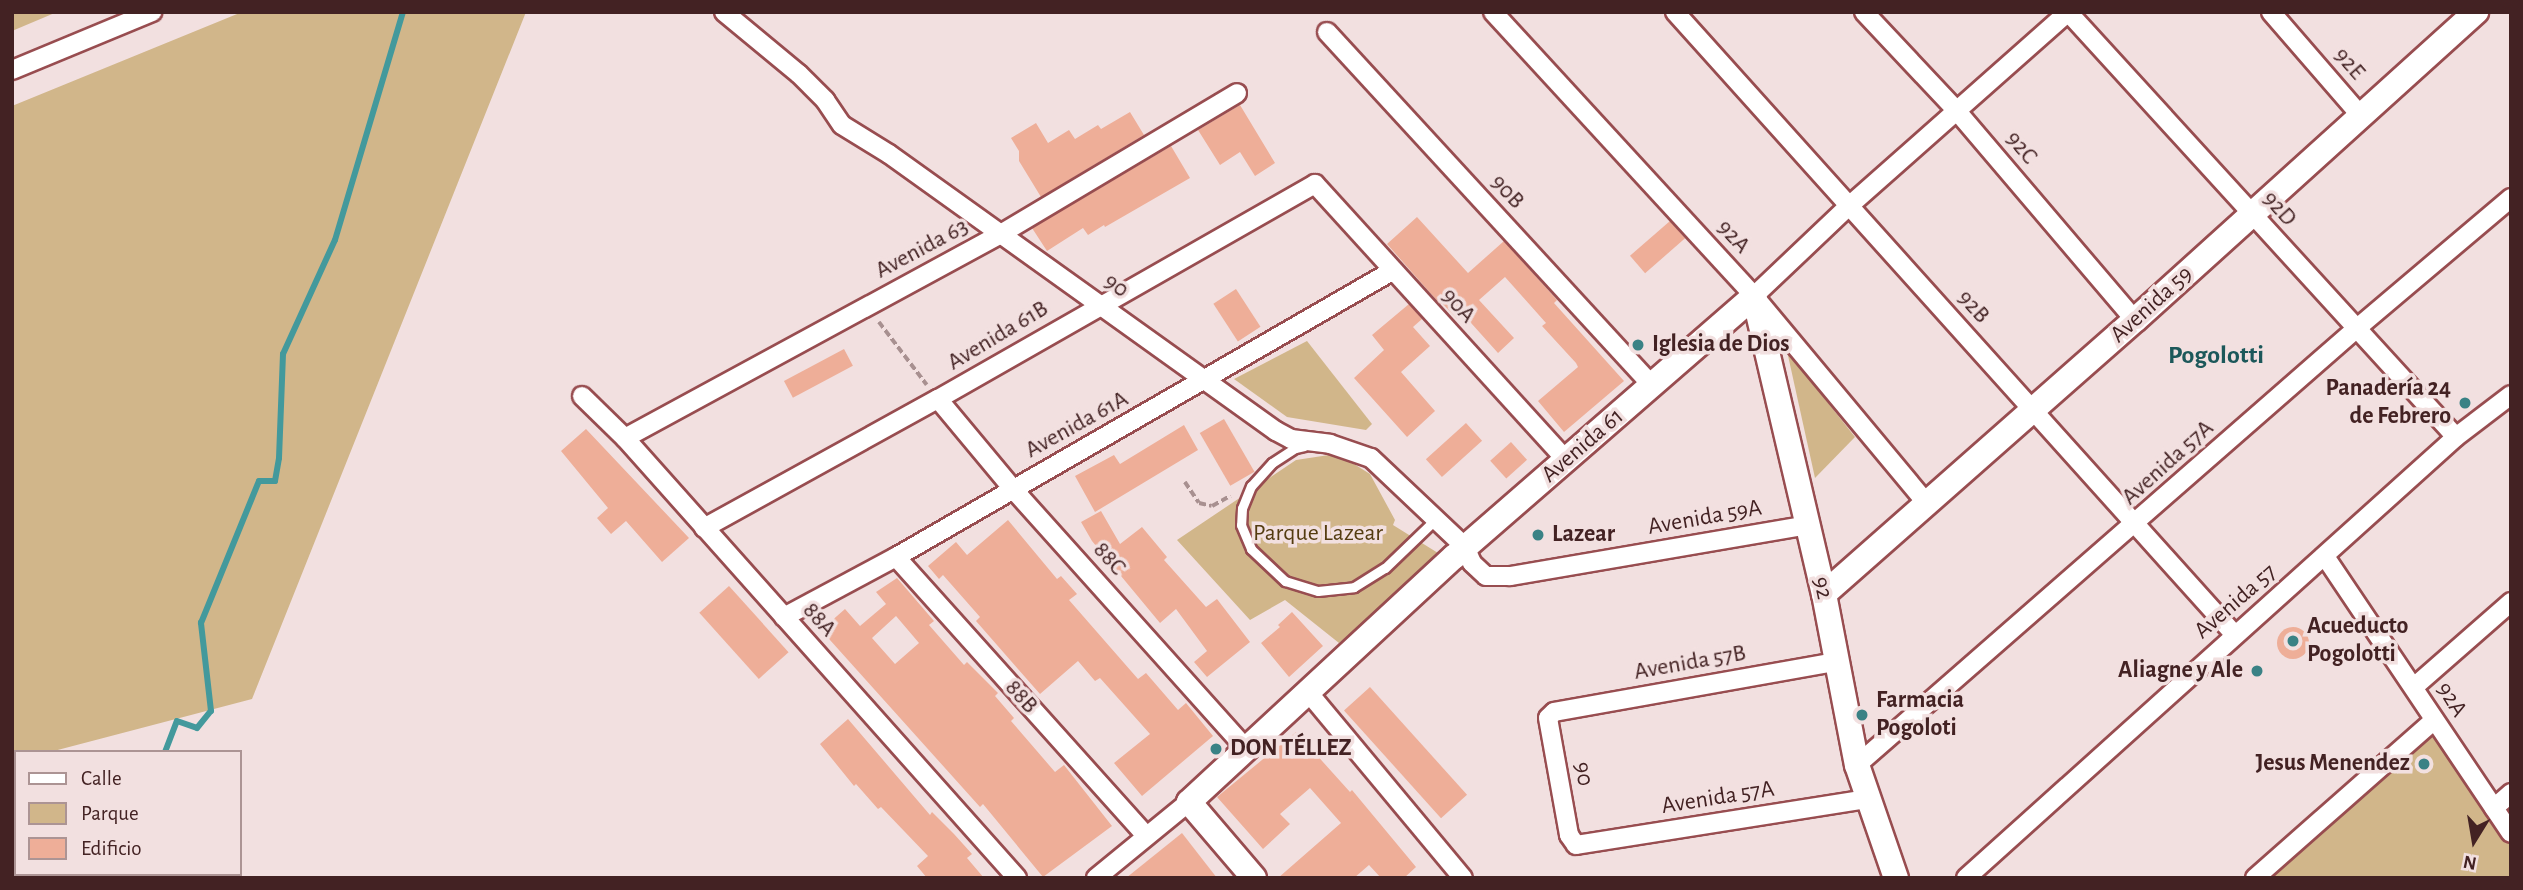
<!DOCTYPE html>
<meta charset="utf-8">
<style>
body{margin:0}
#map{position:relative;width:2523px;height:890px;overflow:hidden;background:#f2e0e0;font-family:"Alegreya Sans",sans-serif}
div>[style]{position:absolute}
.green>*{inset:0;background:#d1b68a}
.stream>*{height:6px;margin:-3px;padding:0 3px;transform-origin:3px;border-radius:3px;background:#43999c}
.building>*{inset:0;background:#eeae98;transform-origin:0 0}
.round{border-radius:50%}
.path>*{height:3.5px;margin-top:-1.75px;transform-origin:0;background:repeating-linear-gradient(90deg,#a89090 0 7px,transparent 0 10.5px)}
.roads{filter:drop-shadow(2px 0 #984d50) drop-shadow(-2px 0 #984d50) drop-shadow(0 2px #984d50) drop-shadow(0 -2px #984d50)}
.lane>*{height:9px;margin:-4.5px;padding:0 4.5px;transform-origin:4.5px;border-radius:4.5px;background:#fff}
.street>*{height:18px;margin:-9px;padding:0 9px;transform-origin:9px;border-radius:9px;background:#fff}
.secondary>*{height:24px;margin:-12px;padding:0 12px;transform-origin:12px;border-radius:12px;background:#fff}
.dots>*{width:19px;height:19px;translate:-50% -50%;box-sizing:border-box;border:4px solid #f2e0e0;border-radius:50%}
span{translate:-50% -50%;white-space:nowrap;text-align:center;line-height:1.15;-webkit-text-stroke:7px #f2e0e0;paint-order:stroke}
.street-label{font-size:24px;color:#432223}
.poi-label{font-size:24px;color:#432223;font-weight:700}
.left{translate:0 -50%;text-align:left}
.right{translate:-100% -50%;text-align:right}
.park-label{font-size:24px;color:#543c10}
.neighbourhood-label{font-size:26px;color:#1c585a;font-weight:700}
.frame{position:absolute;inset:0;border:14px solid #432223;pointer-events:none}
.legend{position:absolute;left:14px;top:750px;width:228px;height:126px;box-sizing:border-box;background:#f2e0e0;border:2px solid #ac9494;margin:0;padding:9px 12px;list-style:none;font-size:21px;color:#432223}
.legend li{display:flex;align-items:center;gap:14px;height:35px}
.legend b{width:35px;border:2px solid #ac9494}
.north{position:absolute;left:2439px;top:806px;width:70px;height:70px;-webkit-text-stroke:5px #f2e0e0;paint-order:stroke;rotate:191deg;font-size:19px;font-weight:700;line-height:28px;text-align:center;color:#432223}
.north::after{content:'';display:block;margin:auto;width:24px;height:32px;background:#432223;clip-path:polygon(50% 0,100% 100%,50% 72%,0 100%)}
</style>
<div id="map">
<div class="green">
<div style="clip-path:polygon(12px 12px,57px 12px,12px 31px)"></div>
<div style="clip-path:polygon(242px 12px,526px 12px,252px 699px,50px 752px,16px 752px,16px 761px,12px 762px,12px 106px)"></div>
<div style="clip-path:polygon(1307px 341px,1372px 424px,1366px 430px,1287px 417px,1234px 379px)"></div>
<div style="clip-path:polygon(1787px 351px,1855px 437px,1815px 478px)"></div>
<div style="clip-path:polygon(1329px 455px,1354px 464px,1370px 474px,1395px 520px,1393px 525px,1446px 558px,1339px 643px,1285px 600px,1250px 620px,1177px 540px,1296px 460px)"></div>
<div style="clip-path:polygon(2434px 720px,2511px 833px,2511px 878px,2255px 878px)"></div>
</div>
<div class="stream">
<div style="left:165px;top:752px;width:33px;rotate:-69deg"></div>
<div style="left:177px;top:721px;width:21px;rotate:19deg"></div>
<div style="left:197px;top:728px;width:22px;rotate:-51deg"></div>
<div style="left:211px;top:711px;width:89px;rotate:-96.5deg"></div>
<div style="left:201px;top:623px;width:153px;rotate:-67.8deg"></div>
<div style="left:259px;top:481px;width:16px"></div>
<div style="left:275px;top:481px;width:23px;rotate:-80deg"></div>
<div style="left:279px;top:458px;width:104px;rotate:-87.8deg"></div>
<div style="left:283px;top:354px;width:125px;rotate:-65.5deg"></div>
<div style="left:335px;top:240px;width:238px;rotate:-73.4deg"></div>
<div style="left:132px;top:878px;width:4px;rotate:-90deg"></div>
</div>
<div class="building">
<div style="clip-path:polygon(1240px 105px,1275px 163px,1255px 176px,1240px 152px,1220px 165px,1198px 130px)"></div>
<div style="clip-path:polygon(1130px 112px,1144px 135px,1041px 197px,1019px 161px,1019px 151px,1011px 138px,1036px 123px,1048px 143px,1069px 130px,1075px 139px,1098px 125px,1101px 129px)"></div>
<div style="clip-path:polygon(1171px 146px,1190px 178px,1105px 227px,1104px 225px,1088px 235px,1083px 228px,1047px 251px,1032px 228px)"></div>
<div style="clip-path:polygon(1417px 217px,1468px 273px,1504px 241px,1557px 300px,1554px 303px,1624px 381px,1564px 432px,1538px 401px,1578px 367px,1576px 363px,1542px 326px,1546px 323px,1505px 277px,1479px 300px,1514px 338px,1498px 353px,1463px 314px,1457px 319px,1442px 303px,1440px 304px,1387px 244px)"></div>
<div style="left:1670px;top:221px;width:23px;height:53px;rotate:49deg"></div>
<div style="left:1236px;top:289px;width:45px;height:27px;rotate:57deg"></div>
<div style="clip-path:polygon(1409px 304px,1422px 319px,1413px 327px,1430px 346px,1401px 372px,1435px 411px,1407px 437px,1354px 378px,1384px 350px,1372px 335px)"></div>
<div style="left:844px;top:349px;width:19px;height:68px;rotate:62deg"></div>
<div style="left:1224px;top:419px;width:61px;height:28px;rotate:60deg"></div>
<div style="left:1466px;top:423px;width:24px;height:54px;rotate:48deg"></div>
<div style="clip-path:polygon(1184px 425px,1198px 450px,1095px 512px,1075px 476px,1114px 455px,1120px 464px)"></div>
<div style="clip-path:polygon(586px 429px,689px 538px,662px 562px,626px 521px,611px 534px,597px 518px,608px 508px,561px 451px)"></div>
<div style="left:1511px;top:442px;width:24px;height:28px;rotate:48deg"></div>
<div style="clip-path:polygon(1101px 511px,1120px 544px,1142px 527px,1167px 557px,1164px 560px,1206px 607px,1217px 599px,1250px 642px,1207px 677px,1194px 662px,1207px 651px,1176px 609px,1160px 623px,1092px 541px,1081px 522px)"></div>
<div style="clip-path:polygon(1008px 520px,1057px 579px,1061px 576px,1077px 594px,1069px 600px,1138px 679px,1146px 673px,1178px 710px,1186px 703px,1213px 736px,1142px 796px,1114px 763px,1150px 734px,1100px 678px,1095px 681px,1078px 661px,1040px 694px,976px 621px,980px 617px,943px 575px,939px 579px,928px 566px,956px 542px,967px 555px)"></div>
<div style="clip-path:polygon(evenodd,897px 578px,934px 621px,929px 625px,964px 665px,967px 662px,998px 693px,995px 696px,1014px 718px,1011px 721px,1055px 772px,1064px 765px,1112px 826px,1043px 877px,983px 804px,980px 807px,821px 630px,845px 609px,860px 626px,886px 604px,876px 592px,897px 578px,896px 616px,919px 643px,895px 664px,872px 638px,896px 616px)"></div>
<div style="left:729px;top:586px;width:89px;height:40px;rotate:48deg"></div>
<div style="clip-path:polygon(1292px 612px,1323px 646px,1289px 677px,1261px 643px,1280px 627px,1278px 625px)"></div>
<div class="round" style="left:2277px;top:627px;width:32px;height:32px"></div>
<div style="left:1370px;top:687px;width:145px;height:35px;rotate:48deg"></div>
<div style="clip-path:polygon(848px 719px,930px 815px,932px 812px,954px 834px,972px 854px,967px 858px,984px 878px,927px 878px,917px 866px,928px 856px,881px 807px,878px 809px,856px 784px,854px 786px,820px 744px)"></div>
<div style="clip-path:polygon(1296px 732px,1350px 792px,1352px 790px,1416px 867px,1404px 878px,1381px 878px,1369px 865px,1354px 878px,1278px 878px,1341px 823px,1310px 788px,1280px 814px,1290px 824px,1263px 849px,1217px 797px)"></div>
<div style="clip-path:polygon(1182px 833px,1217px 878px,1126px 878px)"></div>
</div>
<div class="path">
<div style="left:879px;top:322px;width:79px;rotate:52.7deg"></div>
<div style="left:1185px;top:482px;width:25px;rotate:56deg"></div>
<div style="left:1199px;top:503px;width:13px;rotate:13deg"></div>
<div style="left:1212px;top:506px;width:21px;rotate:-29deg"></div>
</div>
<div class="roads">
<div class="lane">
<div style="left:1304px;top:446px;width:9px;rotate:167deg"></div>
<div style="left:1295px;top:448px;width:27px;rotate:147deg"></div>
<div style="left:1272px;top:463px;width:31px;rotate:132deg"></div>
<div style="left:1251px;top:486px;width:24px;rotate:112deg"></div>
<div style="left:1242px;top:508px;width:17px;rotate:93deg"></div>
<div style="left:1241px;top:525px;width:26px;rotate:67deg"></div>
<div style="left:1251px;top:549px;width:47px;rotate:43.3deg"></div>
<div style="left:1285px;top:581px;width:34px;rotate:17deg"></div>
<div style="left:1318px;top:591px;width:36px;rotate:-6deg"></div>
<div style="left:1354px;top:587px;width:36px;rotate:-32deg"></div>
<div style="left:1385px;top:568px;width:72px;rotate:-43.9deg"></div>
</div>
<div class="street">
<div style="left:724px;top:12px;width:97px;rotate:39.6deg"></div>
<div style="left:799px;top:74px;width:37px;rotate:45deg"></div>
<div style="left:825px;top:100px;width:30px;rotate:56deg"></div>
<div style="left:842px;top:125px;width:55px;rotate:31.7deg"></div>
<div style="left:889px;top:154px;width:476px;rotate:35.6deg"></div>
<div style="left:1276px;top:431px;width:17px;rotate:28deg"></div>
<div style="left:1291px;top:439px;width:39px;rotate:7deg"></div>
<div style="left:1330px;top:444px;width:43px;rotate:18.9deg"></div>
<div style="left:1371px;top:458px;width:129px;rotate:43.4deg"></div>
<div style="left:1465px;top:547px;width:17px;rotate:66deg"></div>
<div style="left:1472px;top:563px;width:19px;rotate:43deg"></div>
<div style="left:1486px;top:576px;width:24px"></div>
<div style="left:1510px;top:576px;width:302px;rotate:-9.7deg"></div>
<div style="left:1493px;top:12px;width:386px;rotate:47.4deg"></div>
<div style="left:1754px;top:296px;width:271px;rotate:50.2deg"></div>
<div style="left:1675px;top:12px;width:836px;rotate:48.05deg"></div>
<div style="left:1864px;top:12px;width:134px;rotate:46.8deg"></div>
<div style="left:1956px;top:110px;width:276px;rotate:49.6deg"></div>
<div style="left:2068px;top:12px;width:575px;rotate:47.61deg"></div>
<div style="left:2271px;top:12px;width:139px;rotate:49.1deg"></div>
<div style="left:1327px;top:32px;width:481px;rotate:47.4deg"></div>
<div style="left:12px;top:70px;width:152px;rotate:-22.5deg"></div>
<div style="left:1754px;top:296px;width:131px;rotate:-43.5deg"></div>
<div style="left:1849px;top:206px;width:293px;rotate:-41.5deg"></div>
<div style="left:582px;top:396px;width:60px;rotate:44.3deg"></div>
<div style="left:625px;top:438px;width:589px;rotate:48.3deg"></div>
<div style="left:938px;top:399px;width:117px;rotate:50.2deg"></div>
<div style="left:1013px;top:489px;width:349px;rotate:48.1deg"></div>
<div style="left:625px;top:438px;width:426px;rotate:-28.5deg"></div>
<div style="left:999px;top:235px;width:277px;rotate:-30.8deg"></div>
<div style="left:704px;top:528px;width:267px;rotate:-28.9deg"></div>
<div style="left:938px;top:399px;width:434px;rotate:-29.7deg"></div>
<div style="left:1315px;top:184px;width:374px;rotate:47.7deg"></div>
<div style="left:896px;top:557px;width:375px;rotate:48.1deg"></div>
<div style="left:2326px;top:558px;width:331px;rotate:56.1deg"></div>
<div style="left:784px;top:617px;width:127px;rotate:-28.2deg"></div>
<div style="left:896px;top:557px;width:573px;rotate:-29.97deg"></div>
<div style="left:1835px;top:662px;width:285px;rotate:169.9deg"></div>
<div style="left:1554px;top:712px;width:8px;rotate:135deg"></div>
<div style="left:1548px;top:718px;width:119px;rotate:79.8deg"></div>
<div style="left:1569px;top:835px;width:12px;rotate:55deg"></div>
<div style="left:1576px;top:845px;width:296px;rotate:-9deg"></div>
<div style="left:2414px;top:687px;width:129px;rotate:-41.2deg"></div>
<div style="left:1308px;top:692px;width:242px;rotate:50.2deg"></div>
<div style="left:1857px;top:765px;width:663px;rotate:-41.15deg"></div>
<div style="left:2356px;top:329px;width:203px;rotate:-40.2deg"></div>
<div style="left:2494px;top:808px;width:23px;rotate:-41deg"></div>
<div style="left:1096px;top:878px;width:120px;rotate:-39.3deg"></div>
<div style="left:1966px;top:878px;width:659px;rotate:-41.99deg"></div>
<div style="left:2456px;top:437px;width:69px;rotate:-37.4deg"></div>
<div style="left:2255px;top:878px;width:239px;rotate:-41.4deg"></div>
</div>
<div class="secondary">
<div style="left:1824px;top:594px;width:414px;rotate:-41.4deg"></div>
<div style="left:2135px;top:320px;width:460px;rotate:-42.1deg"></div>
<div style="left:1254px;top:878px;width:100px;rotate:-130.5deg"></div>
<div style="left:1189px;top:802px;width:361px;rotate:-42.8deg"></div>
<div style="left:1454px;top:557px;width:398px;rotate:-41deg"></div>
<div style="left:1754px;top:296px;width:306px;rotate:76.8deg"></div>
<div style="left:1824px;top:594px;width:174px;rotate:79.1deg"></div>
<div style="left:1857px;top:765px;width:120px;rotate:71deg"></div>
</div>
</div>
<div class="dots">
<div style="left:1638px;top:345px;background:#3a8285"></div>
<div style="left:2465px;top:403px;background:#3a8285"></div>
<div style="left:1538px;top:535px;background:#3a8285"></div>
<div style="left:2293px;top:641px;background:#3a8285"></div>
<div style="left:2257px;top:671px;background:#3a8285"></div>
<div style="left:1862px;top:715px;background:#3a8285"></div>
<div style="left:1216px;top:749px;background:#3a8285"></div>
<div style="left:2424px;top:764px;background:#3a8285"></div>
</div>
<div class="street-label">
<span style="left:2349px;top:64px;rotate:49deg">92E</span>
<span style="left:2021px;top:148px;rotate:50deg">92C</span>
<span style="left:1507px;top:192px;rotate:47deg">90B</span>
<span style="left:2279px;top:209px;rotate:48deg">92D</span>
<span style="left:1733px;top:237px;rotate:47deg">92A</span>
<span style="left:922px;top:249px;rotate:-28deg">Avenida 63</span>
<span style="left:1116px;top:286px;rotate:35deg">90</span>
<span style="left:2152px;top:305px;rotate:-42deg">Avenida 59</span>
<span style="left:1458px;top:306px;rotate:47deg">90A</span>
<span style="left:1973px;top:307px;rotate:48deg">92B</span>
<span style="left:998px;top:336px;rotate:-31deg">Avenida 61B</span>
<span style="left:1077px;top:425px;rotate:-29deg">Avenida 61A</span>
<span style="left:1583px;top:446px;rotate:-41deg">Avenida 61</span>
<span style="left:2168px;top:463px;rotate:-42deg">Avenida 57A</span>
<span style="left:1705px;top:518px;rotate:-10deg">Avenida 59A</span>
<span style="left:1109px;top:559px;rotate:48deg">88C</span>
<span style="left:1822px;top:588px;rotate:78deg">92</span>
<span style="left:2236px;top:602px;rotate:-41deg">Avenida 57</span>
<span style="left:819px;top:620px;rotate:48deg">88A</span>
<span style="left:1690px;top:663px;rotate:-10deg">Avenida 57B</span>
<span style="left:1021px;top:697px;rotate:48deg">88B</span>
<span style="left:2451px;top:700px;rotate:58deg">92A</span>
<span style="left:1583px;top:774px;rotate:80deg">90</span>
<span style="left:1718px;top:798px;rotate:-9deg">Avenida 57A</span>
</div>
<div class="poi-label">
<span class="left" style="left:1652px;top:345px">Iglesia de Dios</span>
<span class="right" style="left:2451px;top:403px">Panadería 24<br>de Febrero</span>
<span class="left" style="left:1552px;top:535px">Lazear</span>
<span class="left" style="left:2307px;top:641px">Acueducto<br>Pogolotti</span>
<span class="right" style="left:2243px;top:671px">Aliagne y Ale</span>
<span class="left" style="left:1876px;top:715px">Farmacia<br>Pogoloti</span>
<span class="left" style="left:1230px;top:749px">DON TÉLLEZ</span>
<span class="right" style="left:2410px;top:764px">Jesus Menendez</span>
</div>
<div class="park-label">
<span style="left:1318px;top:534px">Parque Lazear</span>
</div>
<div class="neighbourhood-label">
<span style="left:2216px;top:356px">Pogolotti</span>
</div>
<div class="frame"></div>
<ul class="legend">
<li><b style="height:9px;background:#fff"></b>Calle</li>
<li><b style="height:19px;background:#d1b68a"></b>Parque</li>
<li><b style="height:19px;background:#eeae98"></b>Edificio</li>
</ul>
<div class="north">N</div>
</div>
